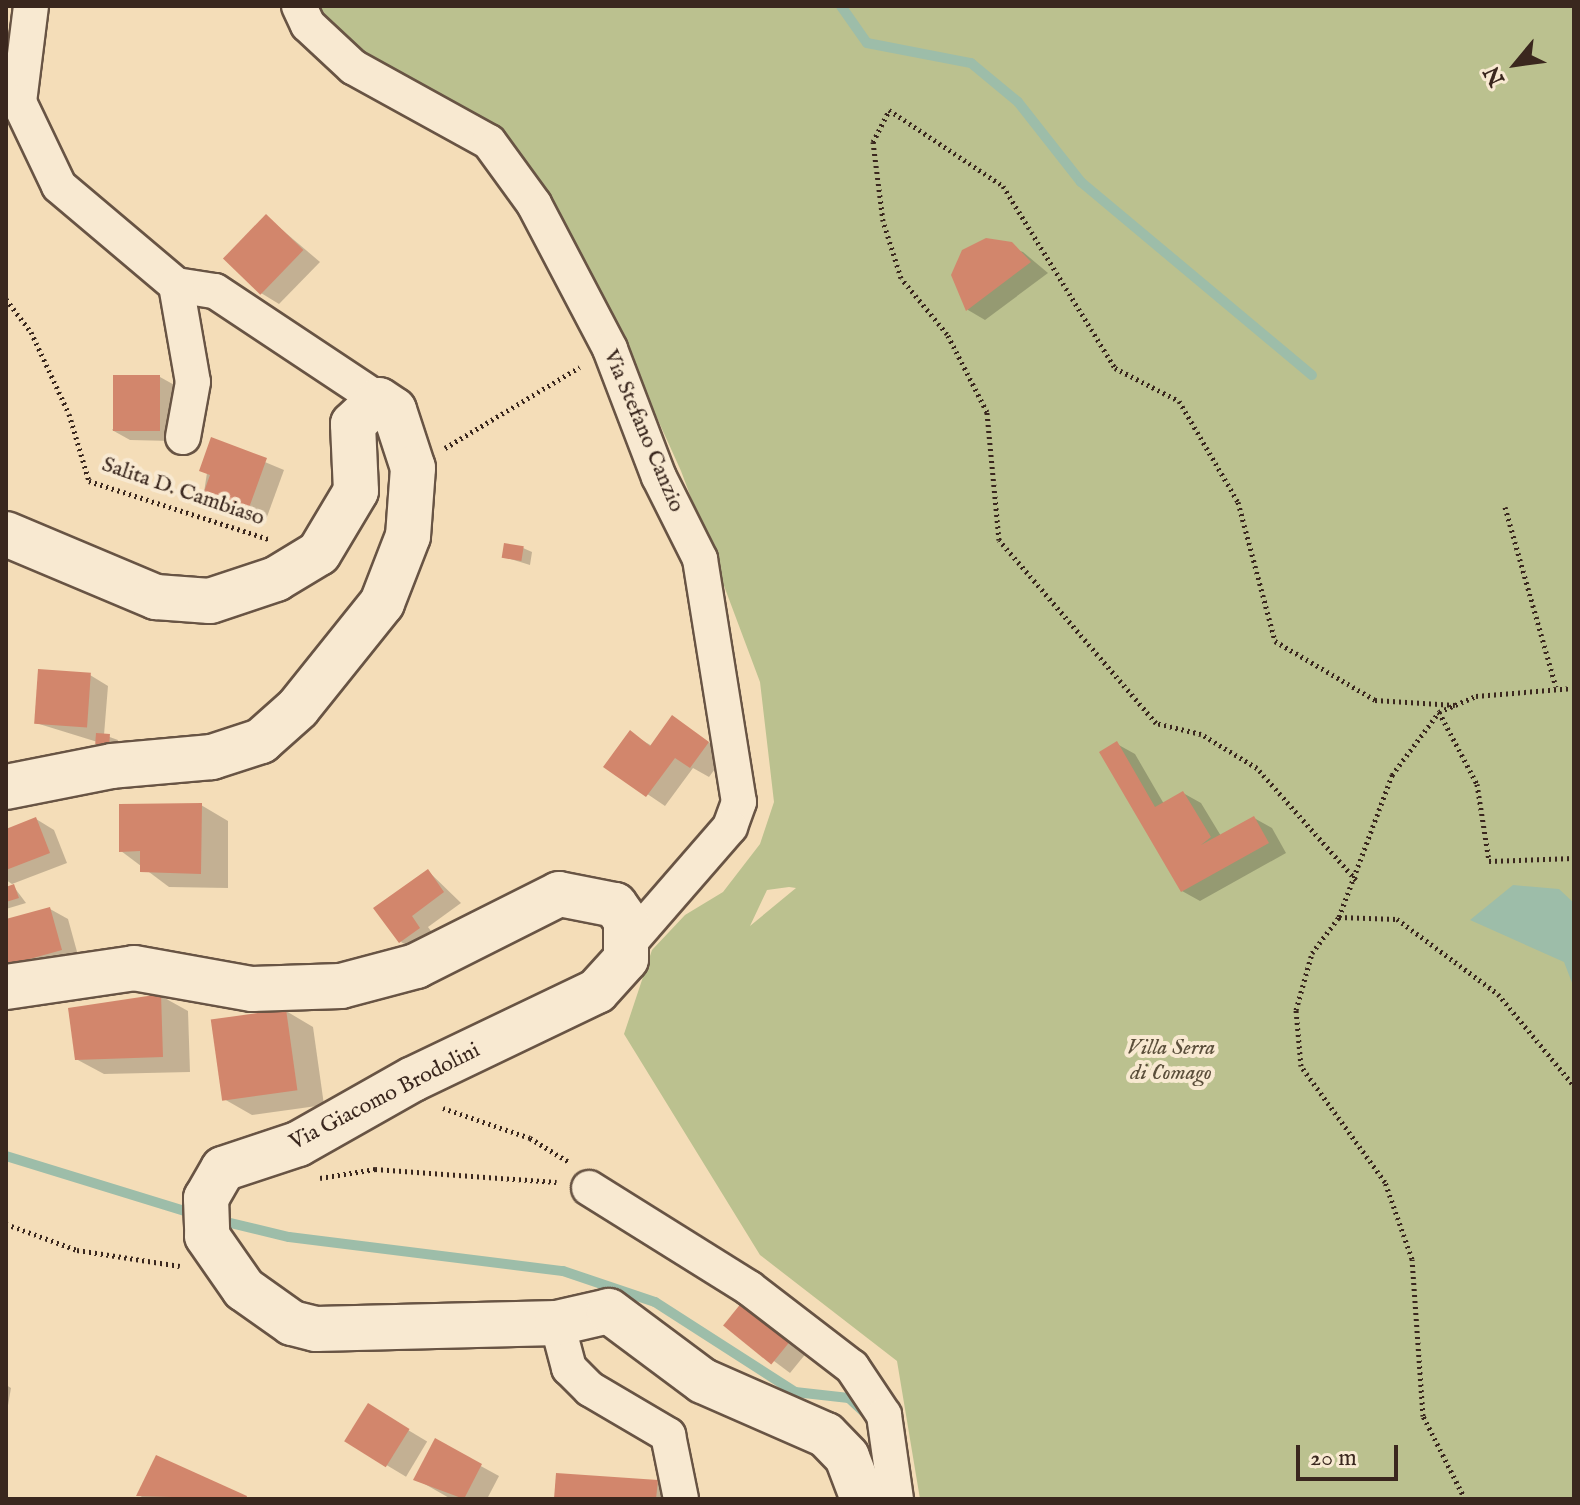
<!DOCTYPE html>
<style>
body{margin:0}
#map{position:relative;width:1580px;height:1505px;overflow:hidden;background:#f4ddb8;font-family:"IM FELL English",serif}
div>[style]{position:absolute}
.green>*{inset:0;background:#bbc18f}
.water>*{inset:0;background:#9dbda9}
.shadow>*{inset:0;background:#0003;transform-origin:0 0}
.stream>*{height:10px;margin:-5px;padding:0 5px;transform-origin:5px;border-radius:5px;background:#9dbda9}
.building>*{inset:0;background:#d2866c;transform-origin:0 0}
.path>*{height:5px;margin-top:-2.5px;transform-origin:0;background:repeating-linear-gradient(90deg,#3a271e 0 2px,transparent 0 6px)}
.roads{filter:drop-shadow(2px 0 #685444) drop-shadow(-2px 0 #685444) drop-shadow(0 2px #685444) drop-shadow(0 -2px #685444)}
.street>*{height:34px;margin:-17px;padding:0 17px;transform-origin:17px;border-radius:17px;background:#f8e9d1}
.secondary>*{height:44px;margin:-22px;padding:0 22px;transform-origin:22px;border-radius:22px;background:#f8e9d1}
span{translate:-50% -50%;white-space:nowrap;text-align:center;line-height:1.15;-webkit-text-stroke:8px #f8e9d1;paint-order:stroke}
.street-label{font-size:22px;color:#3a271e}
.park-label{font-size:22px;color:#5a4e3a;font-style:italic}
.frame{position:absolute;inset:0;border:8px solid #3a271e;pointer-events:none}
.north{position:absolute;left:1476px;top:24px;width:80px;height:80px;-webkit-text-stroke:6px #f8e9d1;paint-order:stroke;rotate:241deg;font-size:22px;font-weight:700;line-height:32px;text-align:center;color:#3a271e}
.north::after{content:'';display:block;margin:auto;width:28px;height:36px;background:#3a271e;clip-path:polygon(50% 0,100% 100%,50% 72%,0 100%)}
.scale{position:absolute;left:1296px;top:1445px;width:102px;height:36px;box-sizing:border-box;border:4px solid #3a271e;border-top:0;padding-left:10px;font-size:24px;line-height:28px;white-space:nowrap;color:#3a271e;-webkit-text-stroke:6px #f8e9d1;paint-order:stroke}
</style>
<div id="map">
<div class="green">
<div style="clip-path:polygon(evenodd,314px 6px,1574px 6px,1574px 1499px,920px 1499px,897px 1361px,760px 1255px,624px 1034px,652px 950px,685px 915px,723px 892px,760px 844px,774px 802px,760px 682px,681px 471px,587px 263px,498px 130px,333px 35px,314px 6px,789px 887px,796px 888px,750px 926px,767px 890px,789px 887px)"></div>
</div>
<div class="water">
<div style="clip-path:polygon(1513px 885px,1559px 889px,1574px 903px,1574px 988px,1564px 962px,1470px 920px)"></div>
</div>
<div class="shadow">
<div style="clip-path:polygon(267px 217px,320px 262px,279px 304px,261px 293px)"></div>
<div style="clip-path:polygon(986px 240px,1023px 252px,1048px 273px,985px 320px,968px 310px,953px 275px)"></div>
<div style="clip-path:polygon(160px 377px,178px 387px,173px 441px,130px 440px,112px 430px)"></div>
<div style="clip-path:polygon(212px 440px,284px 470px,264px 525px,203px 499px)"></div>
<div style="clip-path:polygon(523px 548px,532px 552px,530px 565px,504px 557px)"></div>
<div style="clip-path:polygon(90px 675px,108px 686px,104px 735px,118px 740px,117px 748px,36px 723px)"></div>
<div style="clip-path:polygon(673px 718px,726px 754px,709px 777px,693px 768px,665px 806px,606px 766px,630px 733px,652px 746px)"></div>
<div style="clip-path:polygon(1117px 744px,1135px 754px,1164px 804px,1183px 793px,1201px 803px,1221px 836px,1254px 818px,1272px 828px,1286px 853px,1200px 901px,1182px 891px)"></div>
<div style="clip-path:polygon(201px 805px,228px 821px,228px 888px,169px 887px,121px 851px)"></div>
<div style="clip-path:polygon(36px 819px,54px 830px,67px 863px,12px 884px,6px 880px,6px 831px)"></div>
<div style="clip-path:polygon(428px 871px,461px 903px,428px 927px,437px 939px,419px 952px,401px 942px)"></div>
<div style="clip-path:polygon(14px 887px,26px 903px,6px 909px,6px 889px)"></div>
<div style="clip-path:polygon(50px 909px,68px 919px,79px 959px,27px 974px,9px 964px,6px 921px)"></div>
<div style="clip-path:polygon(161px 996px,188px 1011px,190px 1072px,104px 1074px,76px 1059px)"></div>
<div style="clip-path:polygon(286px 1011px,313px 1027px,324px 1105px,252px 1115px,224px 1099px)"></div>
<div style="clip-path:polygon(726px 1325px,812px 1346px,790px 1373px)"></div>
<div style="clip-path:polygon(6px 1385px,11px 1388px,6px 1417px)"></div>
<div style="left:368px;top:1406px;width:69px;height:41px;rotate:31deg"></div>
<div style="clip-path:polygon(435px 1441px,499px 1476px,487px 1499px,451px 1499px,416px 1479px)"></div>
<div style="clip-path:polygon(157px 1457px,248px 1499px,145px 1499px,139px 1495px)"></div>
<div style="clip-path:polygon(657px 1482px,675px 1499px,556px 1499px)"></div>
</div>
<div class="stream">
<div style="left:841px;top:6px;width:45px;rotate:54.9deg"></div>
<div style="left:867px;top:43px;width:106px;rotate:10.9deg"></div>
<div style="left:971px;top:63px;width:61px;rotate:39.7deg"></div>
<div style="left:1018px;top:102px;width:102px;rotate:51.8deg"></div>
<div style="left:1081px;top:182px;width:301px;rotate:39.9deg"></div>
<div style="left:6px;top:1156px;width:198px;rotate:17.1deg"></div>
<div style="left:218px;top:1220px;width:73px;rotate:13.5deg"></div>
<div style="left:289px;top:1237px;width:276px;rotate:7.1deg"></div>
<div style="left:563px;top:1271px;width:97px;rotate:18.6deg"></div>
<div style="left:655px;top:1302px;width:166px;rotate:32.7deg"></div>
<div style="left:795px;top:1392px;width:54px;rotate:6.3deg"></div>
<div style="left:849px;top:1398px;width:25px;rotate:43deg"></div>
</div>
<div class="building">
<div style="left:266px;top:214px;width:52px;height:62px;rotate:44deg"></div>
<div style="clip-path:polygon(986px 238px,1012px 242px,1031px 262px,966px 311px,951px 275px,962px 250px)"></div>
<div style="left:113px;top:375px;width:47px;height:56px"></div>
<div style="clip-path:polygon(211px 437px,267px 458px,246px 516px,201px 500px,210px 475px,199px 471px)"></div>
<div style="left:504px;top:543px;width:20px;height:15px;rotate:9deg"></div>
<div style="left:38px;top:669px;width:53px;height:55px;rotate:4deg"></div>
<div style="clip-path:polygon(672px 715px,709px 742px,690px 768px,675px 758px,646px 797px,603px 767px,630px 730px,650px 746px)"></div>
<div style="left:96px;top:733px;width:14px;height:11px;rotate:4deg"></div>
<div style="clip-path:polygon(1117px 741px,1155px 807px,1183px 791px,1211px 837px,1201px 845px,1254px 816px,1269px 843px,1181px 892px,1099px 752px)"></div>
<div style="clip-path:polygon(202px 803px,201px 874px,140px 872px,140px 851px,119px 852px,119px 804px)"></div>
<div style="clip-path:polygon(36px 817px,50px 853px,6px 870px,6px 829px)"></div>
<div style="clip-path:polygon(428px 869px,444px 892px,412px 916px,420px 928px,399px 943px,373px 908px)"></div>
<div style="clip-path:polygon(14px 884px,19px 898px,6px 902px,6px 887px)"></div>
<div style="clip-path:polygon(50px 907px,62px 950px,8px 965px,6px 919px)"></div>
<div style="clip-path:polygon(161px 994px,163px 1057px,75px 1060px,68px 1008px)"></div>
<div style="left:286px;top:1009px;width:82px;height:76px;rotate:82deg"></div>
<div style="left:747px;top:1296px;width:62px;height:38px;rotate:39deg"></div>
<div style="left:368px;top:1403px;width:49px;height:45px;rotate:32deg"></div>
<div style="clip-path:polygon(435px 1438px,482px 1464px,464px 1499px,413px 1480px)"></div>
<div style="clip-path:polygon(156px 1455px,247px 1496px,246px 1499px,136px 1496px)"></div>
<div style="clip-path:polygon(556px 1473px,658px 1480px,656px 1499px,554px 1499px)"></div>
</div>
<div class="path">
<div style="left:6px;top:299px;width:41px;rotate:52.9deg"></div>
<div style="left:31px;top:332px;width:90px;rotate:65.1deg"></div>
<div style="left:69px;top:414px;width:70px;rotate:73.4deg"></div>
<div style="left:89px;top:481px;width:189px;rotate:17.9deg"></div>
<div style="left:445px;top:448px;width:157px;rotate:-31deg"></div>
<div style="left:1505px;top:507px;width:187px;rotate:74.2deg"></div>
<div style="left:1439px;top:712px;width:81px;rotate:62.2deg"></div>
<div style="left:1477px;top:784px;width:78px;rotate:81.1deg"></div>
<div style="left:1489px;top:861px;width:85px;rotate:-2deg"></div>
<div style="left:1356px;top:880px;width:149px;rotate:-131.5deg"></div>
<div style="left:1257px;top:768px;width:66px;rotate:-148.7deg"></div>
<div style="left:1201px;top:734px;width:46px;rotate:-166.3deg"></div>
<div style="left:1156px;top:723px;width:241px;rotate:-130.6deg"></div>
<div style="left:999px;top:540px;width:129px;rotate:-95.4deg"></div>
<div style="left:987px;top:412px;width:88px;rotate:-117.1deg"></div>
<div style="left:947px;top:334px;width:72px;rotate:-129.4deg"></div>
<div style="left:901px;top:278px;width:60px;rotate:-107.5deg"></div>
<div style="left:883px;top:221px;width:80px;rotate:-97.2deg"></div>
<div style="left:873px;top:142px;width:36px;rotate:-63deg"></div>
<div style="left:889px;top:110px;width:137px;rotate:33.7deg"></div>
<div style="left:1003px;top:186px;width:214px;rotate:58.4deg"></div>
<div style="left:1115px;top:368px;width:72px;rotate:27.3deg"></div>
<div style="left:1179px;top:401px;width:117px;rotate:59.7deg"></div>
<div style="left:1238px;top:502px;width:144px;rotate:75.1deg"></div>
<div style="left:1275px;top:641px;width:116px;rotate:30.5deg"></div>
<div style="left:1375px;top:700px;width:80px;rotate:3.6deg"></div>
<div style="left:1339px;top:917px;width:152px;rotate:-69.5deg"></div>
<div style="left:1392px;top:775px;width:79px;rotate:-53.3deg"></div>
<div style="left:1439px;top:712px;width:40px;rotate:-23.4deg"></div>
<div style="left:1476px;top:696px;width:98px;rotate:-4.7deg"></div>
<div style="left:443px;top:1108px;width:92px;rotate:19deg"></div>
<div style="left:530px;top:1138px;width:46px;rotate:31.6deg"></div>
<div style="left:320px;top:1178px;width:56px;rotate:-9.3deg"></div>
<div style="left:375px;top:1169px;width:182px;rotate:4.1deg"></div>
<div style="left:6px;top:1224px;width:76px;rotate:20.1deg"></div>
<div style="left:77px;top:1250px;width:104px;rotate:8.8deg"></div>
<div style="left:1465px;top:1499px;width:93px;rotate:-116.8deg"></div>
<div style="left:1423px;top:1416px;width:157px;rotate:-94deg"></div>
<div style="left:1412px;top:1259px;width:82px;rotate:-109.3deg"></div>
<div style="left:1385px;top:1182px;width:143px;rotate:-125.9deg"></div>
<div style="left:1301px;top:1066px;width:56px;rotate:-95.1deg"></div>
<div style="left:1296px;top:1010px;width:59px;rotate:-74.3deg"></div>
<div style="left:1312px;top:953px;width:45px;rotate:-53.1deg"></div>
<div style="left:1339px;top:917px;width:58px;rotate:2deg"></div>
<div style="left:1397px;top:919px;width:126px;rotate:36.6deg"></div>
<div style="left:1498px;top:994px;width:119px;rotate:50.4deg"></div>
</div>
<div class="roads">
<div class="street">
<div style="left:31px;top:6px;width:97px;rotate:97.1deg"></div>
<div style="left:19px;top:102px;width:93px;rotate:64.5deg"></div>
<div style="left:59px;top:186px;width:153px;rotate:40.2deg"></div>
<div style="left:176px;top:285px;width:39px;rotate:9deg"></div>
<div style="left:215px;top:291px;width:197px;rotate:33.6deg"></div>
<div style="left:299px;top:6px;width:21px;rotate:65deg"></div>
<div style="left:308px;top:25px;width:62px;rotate:43deg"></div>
<div style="left:353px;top:67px;width:155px;rotate:28.9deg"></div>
<div style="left:489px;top:142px;width:77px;rotate:54deg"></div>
<div style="left:534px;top:204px;width:164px;rotate:62.3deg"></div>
<div style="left:610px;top:349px;width:137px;rotate:69.1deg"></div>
<div style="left:659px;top:477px;width:92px;rotate:63.4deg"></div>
<div style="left:700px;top:559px;width:246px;rotate:80.9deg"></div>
<div style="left:739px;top:802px;width:27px;rotate:110deg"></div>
<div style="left:730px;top:827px;width:154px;rotate:131deg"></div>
<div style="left:176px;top:285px;width:98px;rotate:80.1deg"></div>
<div style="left:193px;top:382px;width:56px;rotate:100.3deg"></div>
<div style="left:589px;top:1188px;width:189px;rotate:32deg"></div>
<div style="left:749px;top:1288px;width:130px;rotate:37.5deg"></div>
<div style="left:852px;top:1367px;width:58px;rotate:56.3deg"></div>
<div style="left:884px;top:1415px;width:85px;rotate:81.9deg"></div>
<div style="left:557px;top:1323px;width:47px;rotate:75.1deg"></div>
<div style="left:569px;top:1368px;width:30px;rotate:45deg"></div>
<div style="left:590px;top:1389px;width:91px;rotate:30.5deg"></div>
<div style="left:668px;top:1435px;width:65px;rotate:78.5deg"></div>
</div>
<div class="secondary">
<div style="left:6px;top:534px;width:163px;rotate:22.8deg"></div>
<div style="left:156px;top:597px;width:54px;rotate:4.2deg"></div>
<div style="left:210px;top:601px;width:70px;rotate:-18.4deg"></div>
<div style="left:276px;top:579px;width:50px;rotate:-31.2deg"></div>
<div style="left:319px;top:553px;width:72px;rotate:-59.2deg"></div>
<div style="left:356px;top:491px;width:67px;rotate:-92.6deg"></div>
<div style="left:353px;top:424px;width:35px;rotate:-43deg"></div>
<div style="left:379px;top:400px;width:18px;rotate:34deg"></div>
<div style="left:394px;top:410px;width:61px;rotate:71.9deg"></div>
<div style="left:413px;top:468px;width:68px;rotate:94.2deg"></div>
<div style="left:408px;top:536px;width:72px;rotate:111.2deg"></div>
<div style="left:382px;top:603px;width:134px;rotate:128.7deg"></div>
<div style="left:298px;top:708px;width:50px;rotate:138.3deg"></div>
<div style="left:261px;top:741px;width:52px;rotate:161.9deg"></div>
<div style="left:212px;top:757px;width:100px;rotate:174.9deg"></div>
<div style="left:112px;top:766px;width:108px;rotate:168.8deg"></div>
<div style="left:6px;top:987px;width:129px;rotate:-8.4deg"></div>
<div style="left:134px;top:968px;width:120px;rotate:10.1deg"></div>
<div style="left:252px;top:989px;width:89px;rotate:-1.9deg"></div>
<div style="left:341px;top:986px;width:78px;rotate:-14.9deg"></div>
<div style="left:416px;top:966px;width:160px;rotate:-26.7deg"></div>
<div style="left:559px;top:894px;width:57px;rotate:11.1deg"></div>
<div style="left:615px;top:905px;width:19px;rotate:55deg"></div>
<div style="left:626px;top:921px;width:38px;rotate:90deg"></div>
<div style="left:626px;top:959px;width:43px;rotate:132.2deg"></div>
<div style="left:597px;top:991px;width:204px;rotate:154.4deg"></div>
<div style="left:413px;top:1079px;width:132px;rotate:150.5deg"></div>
<div style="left:298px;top:1144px;width:79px;rotate:161.6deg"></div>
<div style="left:223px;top:1169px;width:34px;rotate:120deg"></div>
<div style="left:206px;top:1198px;width:38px;rotate:88deg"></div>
<div style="left:207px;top:1236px;width:65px;rotate:55.1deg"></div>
<div style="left:244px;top:1289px;width:59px;rotate:35.3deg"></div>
<div style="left:292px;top:1323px;width:25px;rotate:14deg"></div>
<div style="left:316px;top:1329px;width:241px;rotate:-1.4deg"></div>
<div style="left:557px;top:1323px;width:53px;rotate:-13deg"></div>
<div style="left:609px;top:1311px;width:117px;rotate:36.7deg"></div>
<div style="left:703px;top:1381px;width:134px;rotate:23.7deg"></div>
<div style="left:826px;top:1435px;width:30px;rotate:46deg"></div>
<div style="left:847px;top:1457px;width:45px;rotate:69.1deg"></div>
</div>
</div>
<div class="street-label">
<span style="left:643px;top:431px;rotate:67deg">Via Stefano Canzio</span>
<span style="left:183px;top:492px;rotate:19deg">Salita D. Cambiaso</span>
<span style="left:385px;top:1097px;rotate:-27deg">Via Giacomo Brodolini</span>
</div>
<div class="park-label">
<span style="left:1171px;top:1061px">Villa Serra<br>di Comago</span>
</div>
<div class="frame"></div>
<div class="north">N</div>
<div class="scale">20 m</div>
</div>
